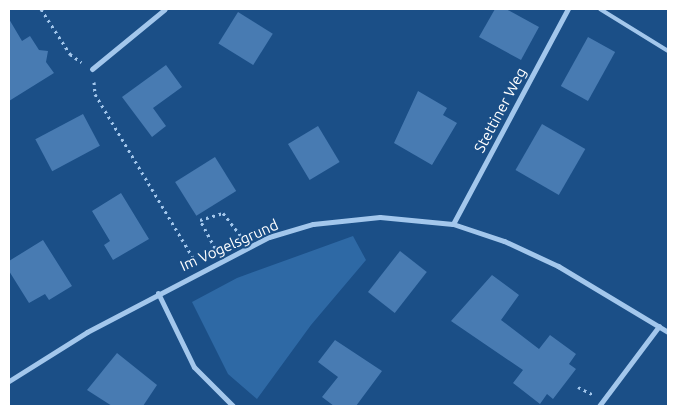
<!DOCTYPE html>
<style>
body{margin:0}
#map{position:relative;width:677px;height:415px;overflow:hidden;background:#1b4f87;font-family:Ubuntu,sans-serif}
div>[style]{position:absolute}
.green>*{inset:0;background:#2e69a5}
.building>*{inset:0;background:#487bb2;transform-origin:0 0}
.path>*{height:3px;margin-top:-1.5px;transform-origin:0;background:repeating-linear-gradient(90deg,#a3c7ec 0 2.5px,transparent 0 6.5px)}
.service>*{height:4px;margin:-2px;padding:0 2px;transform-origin:2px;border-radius:2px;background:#a3c7ec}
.minor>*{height:5px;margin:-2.5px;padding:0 2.5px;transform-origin:2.5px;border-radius:2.5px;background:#a3c7ec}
span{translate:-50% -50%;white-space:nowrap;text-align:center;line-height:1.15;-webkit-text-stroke:4px #1b4f87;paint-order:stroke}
.street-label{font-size:15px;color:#fff}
.frame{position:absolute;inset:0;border:10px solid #fff;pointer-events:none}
</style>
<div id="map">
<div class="green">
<div style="clip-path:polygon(353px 236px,366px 260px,311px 325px,257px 399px,228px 374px,192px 302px,237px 278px)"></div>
</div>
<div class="building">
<div style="clip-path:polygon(495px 9px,506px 9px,539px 27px,521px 60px,479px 37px)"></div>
<div style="left:238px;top:12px;width:41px;height:37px;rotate:32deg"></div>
<div style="clip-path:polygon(9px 19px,22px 41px,30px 36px,39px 50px,48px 51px,46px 62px,54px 73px,9px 101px)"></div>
<div style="left:588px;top:37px;width:31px;height:56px;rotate:29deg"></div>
<div style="clip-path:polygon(166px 65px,182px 87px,153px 108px,166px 126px,152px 137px,122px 97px)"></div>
<div style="clip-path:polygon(418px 91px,447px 108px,443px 115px,457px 123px,432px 165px,394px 143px)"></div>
<div style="left:83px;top:114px;width:36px;height:54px;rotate:62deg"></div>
<div style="left:542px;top:124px;width:50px;height:53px;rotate:30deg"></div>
<div style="left:318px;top:126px;width:42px;height:35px;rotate:59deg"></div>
<div style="left:215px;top:157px;width:40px;height:47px;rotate:58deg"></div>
<div style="clip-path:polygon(121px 193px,149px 239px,113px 260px,104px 245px,110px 241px,92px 211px)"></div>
<div style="clip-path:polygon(43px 240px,72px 286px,49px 300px,45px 294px,29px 303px,9px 271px,9px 261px)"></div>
<div style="left:400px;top:251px;width:34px;height:52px;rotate:38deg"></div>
<div style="clip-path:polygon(492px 275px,519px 295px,501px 320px,539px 349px,550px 335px,576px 354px,569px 364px,576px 369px,553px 399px,547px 394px,540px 404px,513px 383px,523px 370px,451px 321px)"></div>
<div style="clip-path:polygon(335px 340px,382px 371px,356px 406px,334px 406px,322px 397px,338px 377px,318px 362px)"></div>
<div style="clip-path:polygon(117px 353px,157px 385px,143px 406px,112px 406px,87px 390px)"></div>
</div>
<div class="path">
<div style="left:41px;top:9px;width:54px;rotate:57.2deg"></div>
<div style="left:70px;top:54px;width:14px;rotate:36deg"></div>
<div style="left:94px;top:82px;width:12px;rotate:85deg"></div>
<div style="left:95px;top:94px;width:195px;rotate:59.1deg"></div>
<div style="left:215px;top:248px;width:32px;rotate:-118deg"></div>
<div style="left:200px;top:220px;width:24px;rotate:-17deg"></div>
<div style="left:223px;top:213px;width:29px;rotate:52deg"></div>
<div style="left:578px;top:387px;width:16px;rotate:27deg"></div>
</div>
<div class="service">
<div style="left:600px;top:9px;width:80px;rotate:31.7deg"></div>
</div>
<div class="minor">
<div style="left:92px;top:69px;width:94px;rotate:-39.4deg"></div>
<div style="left:453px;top:224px;width:244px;rotate:-61.9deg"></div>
<div style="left:158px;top:293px;width:82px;rotate:64.1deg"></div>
<div style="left:194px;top:367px;width:55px;rotate:45deg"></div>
<div style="left:9px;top:381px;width:92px;rotate:-32.1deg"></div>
<div style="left:87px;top:332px;width:205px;rotate:-27.6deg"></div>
<div style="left:269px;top:237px;width:46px;rotate:-16.5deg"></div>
<div style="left:313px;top:224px;width:67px;rotate:-6deg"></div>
<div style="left:380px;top:217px;width:73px;rotate:5.5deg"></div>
<div style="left:453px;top:224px;width:54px;rotate:18.4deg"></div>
<div style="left:504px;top:241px;width:60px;rotate:24.8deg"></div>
<div style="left:558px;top:266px;width:128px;rotate:31deg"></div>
<div style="left:599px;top:406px;width:100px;rotate:-53.1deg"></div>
</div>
<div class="street-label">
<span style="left:500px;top:110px;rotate:-62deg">Stettiner Weg</span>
<span style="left:229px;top:245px;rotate:-24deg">Im Vogelsgrund</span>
</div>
<div class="frame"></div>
</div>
